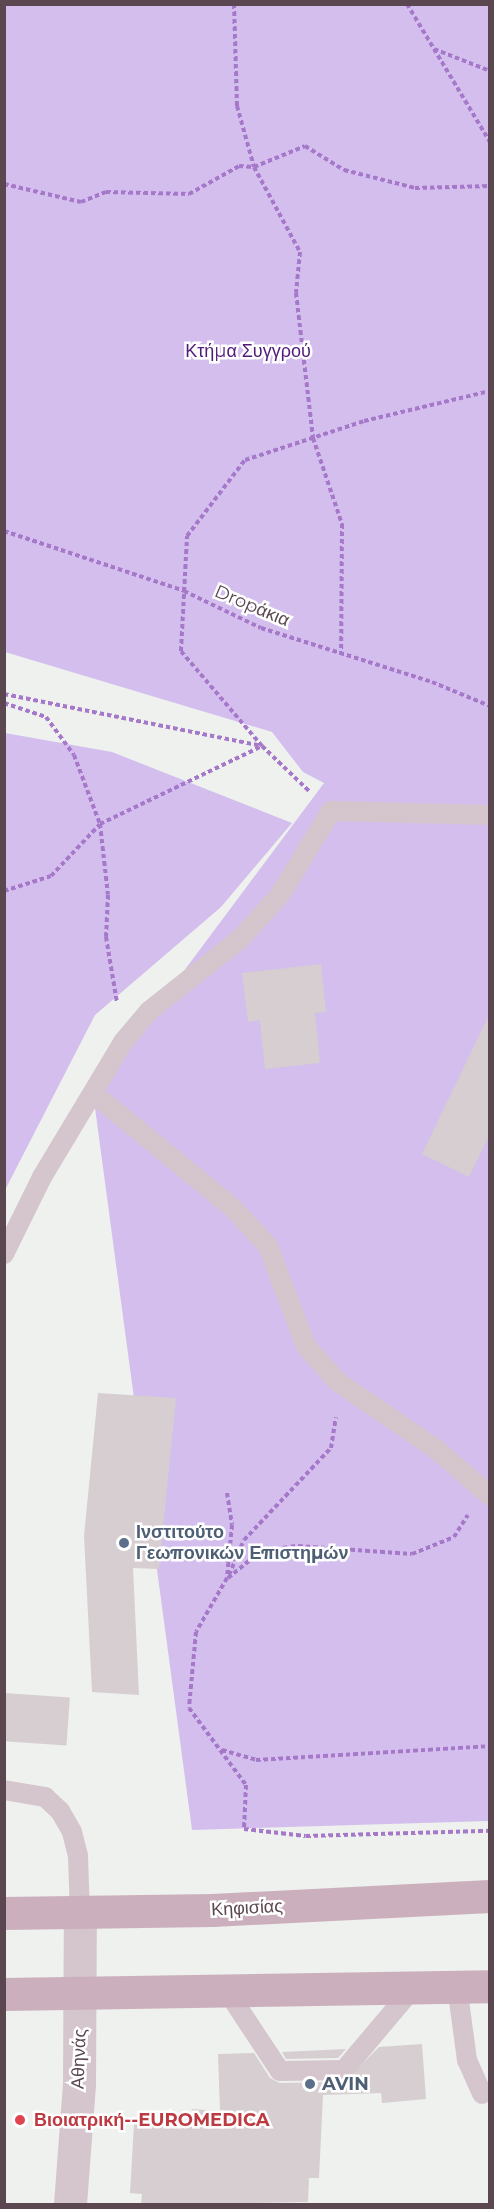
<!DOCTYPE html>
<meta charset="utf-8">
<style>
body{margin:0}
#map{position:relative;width:494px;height:2209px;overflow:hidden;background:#eef1ee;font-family:Montserrat,sans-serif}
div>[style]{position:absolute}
.green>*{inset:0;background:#d3beed}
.building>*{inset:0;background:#d6ced0;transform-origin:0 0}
.path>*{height:4px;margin-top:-2px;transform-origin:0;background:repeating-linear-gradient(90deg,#a678c9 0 4.5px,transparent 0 7.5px)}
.lane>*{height:20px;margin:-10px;padding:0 10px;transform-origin:10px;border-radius:10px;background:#d5c5cd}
.street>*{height:33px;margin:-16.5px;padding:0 16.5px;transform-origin:16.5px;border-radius:16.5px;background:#d5c5cd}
.primary>*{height:33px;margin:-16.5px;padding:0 16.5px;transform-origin:16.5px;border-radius:16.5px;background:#ccafbc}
.dots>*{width:16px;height:16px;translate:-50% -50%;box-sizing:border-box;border:3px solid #fff;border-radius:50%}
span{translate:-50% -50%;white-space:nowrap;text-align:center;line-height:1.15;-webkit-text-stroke:5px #fff;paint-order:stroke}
.park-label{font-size:18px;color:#501b79}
.street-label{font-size:18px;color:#5b4750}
.service-label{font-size:18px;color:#4e5e75;font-weight:700}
.left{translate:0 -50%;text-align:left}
.health-label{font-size:18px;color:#be3a42;font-weight:700}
.frame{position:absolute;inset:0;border:6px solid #5b4750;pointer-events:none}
</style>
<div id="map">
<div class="green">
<div style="clip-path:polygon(4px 5px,489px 5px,489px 1821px,192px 1830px,93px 1093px,324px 783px,303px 772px,272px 732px,5px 652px)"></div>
<div style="clip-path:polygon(5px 733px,112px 752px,292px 823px,221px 907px,95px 1015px,5px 1190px)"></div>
</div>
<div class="building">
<div style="clip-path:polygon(321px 964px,326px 1012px,315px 1013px,320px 1063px,265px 1069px,260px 1020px,248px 1022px,242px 973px)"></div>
<div style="clip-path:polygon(489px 1015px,489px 1136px,469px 1177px,422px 1154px)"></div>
<div style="clip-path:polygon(98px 1393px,176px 1398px,159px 1569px,133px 1568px,139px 1695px,92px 1692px,84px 1536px)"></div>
<div style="left:4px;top:1693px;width:66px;height:48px;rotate:4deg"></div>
<div style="clip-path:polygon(422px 2044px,426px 2099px,382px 2103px,381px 2093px,323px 2095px,319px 2178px,309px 2178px,308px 2202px,141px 2205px,142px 2194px,130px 2193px,134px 2124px,192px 2127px,192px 2109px,220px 2111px,218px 2054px,254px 2053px,270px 2078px,280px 2083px,344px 2082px,379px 2047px)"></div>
<div style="clip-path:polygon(346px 2049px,338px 2058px,286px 2059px,282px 2052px)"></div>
</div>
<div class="path">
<div style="left:234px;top:4px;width:102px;rotate:88.3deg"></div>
<div style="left:237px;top:106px;width:63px;rotate:74.4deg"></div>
<div style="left:254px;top:167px;width:97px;rotate:61.6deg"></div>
<div style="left:300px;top:252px;width:41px;rotate:95.6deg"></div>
<div style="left:296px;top:293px;width:146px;rotate:83.3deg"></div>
<div style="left:313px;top:438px;width:91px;rotate:71.4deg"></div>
<div style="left:342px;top:524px;width:129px;rotate:90.4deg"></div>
<div style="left:407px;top:4px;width:161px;rotate:59deg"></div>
<div style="left:434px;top:49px;width:60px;rotate:21.4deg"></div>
<div style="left:4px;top:184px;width:79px;rotate:13.2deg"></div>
<div style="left:81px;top:202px;width:27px;rotate:-22deg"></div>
<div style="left:106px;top:192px;width:83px;rotate:1.4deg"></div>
<div style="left:189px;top:194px;width:57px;rotate:-29.2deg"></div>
<div style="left:239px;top:166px;width:15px;rotate:4deg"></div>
<div style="left:254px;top:167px;width:55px;rotate:-22.4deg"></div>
<div style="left:305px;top:146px;width:46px;rotate:31.6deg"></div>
<div style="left:344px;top:170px;width:73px;rotate:14.2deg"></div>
<div style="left:415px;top:188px;width:75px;rotate:-1.5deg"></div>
<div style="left:4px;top:531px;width:190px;rotate:18.4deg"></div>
<div style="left:184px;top:591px;width:85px;rotate:25.7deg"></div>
<div style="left:261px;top:628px;width:179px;rotate:17.5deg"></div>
<div style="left:432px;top:682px;width:63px;rotate:22.5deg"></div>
<div style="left:4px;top:694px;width:263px;rotate:11.4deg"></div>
<div style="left:262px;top:746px;width:66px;rotate:43.8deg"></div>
<div style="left:4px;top:703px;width:44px;rotate:18.4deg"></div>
<div style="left:46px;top:717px;width:47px;rotate:53.6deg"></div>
<div style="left:74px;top:755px;width:74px;rotate:69.4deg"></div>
<div style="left:100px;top:824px;width:71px;rotate:83.6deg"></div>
<div style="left:108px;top:895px;width:42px;rotate:92.7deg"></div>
<div style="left:106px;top:937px;width:67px;rotate:80.5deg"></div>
<div style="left:4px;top:891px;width:49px;rotate:-17.7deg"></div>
<div style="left:51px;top:876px;width:71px;rotate:-46.7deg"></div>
<div style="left:100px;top:824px;width:180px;rotate:-25.7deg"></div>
<div style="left:262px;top:746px;width:125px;rotate:-130.5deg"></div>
<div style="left:181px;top:651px;width:115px;rotate:-87deg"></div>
<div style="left:187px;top:536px;width:96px;rotate:-52.7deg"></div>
<div style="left:245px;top:460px;width:125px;rotate:-18.1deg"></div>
<div style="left:364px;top:421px;width:130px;rotate:-13.4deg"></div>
<div style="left:227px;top:1493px;width:32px;rotate:81deg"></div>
<div style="left:232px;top:1525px;width:53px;rotate:95.4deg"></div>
<div style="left:227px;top:1578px;width:62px;rotate:119.9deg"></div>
<div style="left:196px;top:1632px;width:76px;rotate:95.3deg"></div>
<div style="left:189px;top:1708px;width:96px;rotate:53.5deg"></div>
<div style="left:246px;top:1785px;width:44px;rotate:92.6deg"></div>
<div style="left:244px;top:1829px;width:62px;rotate:6.4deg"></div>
<div style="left:306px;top:1836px;width:184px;rotate:-1.6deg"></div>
<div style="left:229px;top:1575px;width:38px;rotate:-67deg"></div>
<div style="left:244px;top:1540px;width:127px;rotate:-46.6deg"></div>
<div style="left:331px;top:1448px;width:31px;rotate:-81deg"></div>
<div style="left:228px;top:1578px;width:43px;rotate:-39.3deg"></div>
<div style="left:261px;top:1551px;width:37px;rotate:-8deg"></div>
<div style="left:298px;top:1546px;width:114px;rotate:4deg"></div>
<div style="left:412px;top:1554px;width:45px;rotate:-22deg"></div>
<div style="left:454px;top:1537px;width:26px;rotate:-58deg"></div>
<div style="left:222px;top:1750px;width:35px;rotate:16deg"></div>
<div style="left:256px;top:1760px;width:234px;rotate:-3.4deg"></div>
</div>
<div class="lane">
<div style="left:93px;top:1093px;width:180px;rotate:39.4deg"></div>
<div style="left:232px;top:1207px;width:53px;rotate:47.3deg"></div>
<div style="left:268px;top:1246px;width:107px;rotate:69.2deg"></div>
<div style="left:306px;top:1346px;width:48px;rotate:48.4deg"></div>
<div style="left:338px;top:1382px;width:119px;rotate:34.4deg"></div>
<div style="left:436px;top:1449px;width:72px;rotate:41deg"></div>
<div style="left:4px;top:1254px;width:86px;rotate:-63.7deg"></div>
<div style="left:42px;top:1177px;width:157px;rotate:-59deg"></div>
<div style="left:123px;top:1042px;width:40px;rotate:-50deg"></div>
<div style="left:149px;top:1011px;width:117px;rotate:-38.4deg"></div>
<div style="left:241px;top:938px;width:58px;rotate:-47.8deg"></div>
<div style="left:280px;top:895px;width:98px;rotate:-58.7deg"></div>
<div style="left:331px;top:811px;width:159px;rotate:1.4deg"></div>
<div style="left:4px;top:1790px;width:42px;rotate:9.7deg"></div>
<div style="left:45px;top:1797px;width:21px;rotate:43deg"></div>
<div style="left:60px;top:1811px;width:24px;rotate:60deg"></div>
<div style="left:72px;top:1832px;width:25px;rotate:76deg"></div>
<div style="left:78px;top:1856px;width:57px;rotate:88deg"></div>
<div style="left:457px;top:1986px;width:75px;rotate:82.3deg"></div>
<div style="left:467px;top:2060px;width:37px;rotate:66deg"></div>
<div style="left:227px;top:1991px;width:96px;rotate:56.5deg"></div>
<div style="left:280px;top:2071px;width:64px;rotate:-0.9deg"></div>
<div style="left:344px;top:2070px;width:109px;rotate:-49.9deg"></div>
</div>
<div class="street">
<div style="left:70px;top:2204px;width:121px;rotate:-85.7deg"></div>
<div style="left:79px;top:2083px;width:170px;rotate:-89.7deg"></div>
</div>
<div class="primary">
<div style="left:4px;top:1913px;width:208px;rotate:-0.8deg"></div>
<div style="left:212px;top:1910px;width:278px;rotate:-2.9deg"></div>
<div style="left:4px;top:1994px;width:486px;rotate:-0.9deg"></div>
</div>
<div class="dots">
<div style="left:124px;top:1543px;background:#5c6f8a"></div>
<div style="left:310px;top:2084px;background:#5c6f8a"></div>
<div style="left:20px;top:2120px;background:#e0444e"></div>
</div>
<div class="park-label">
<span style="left:248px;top:351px">Κτήμα Συγγρού</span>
</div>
<div class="street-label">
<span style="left:252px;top:606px;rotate:23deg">Dropάκια</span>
<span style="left:247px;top:1908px;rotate:-3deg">Κηφισίας</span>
<span style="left:79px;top:2059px;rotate:-88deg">Αθηνάς</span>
</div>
<div class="service-label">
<span class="left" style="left:136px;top:1543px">Ινστιτούτο<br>Γεωπονικών Επιστημών</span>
<span class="left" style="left:322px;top:2084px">AVIN</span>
</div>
<div class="health-label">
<span class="left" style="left:34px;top:2120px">Βιοιατρική--EUROMEDICA</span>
</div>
<div class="frame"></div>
</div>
